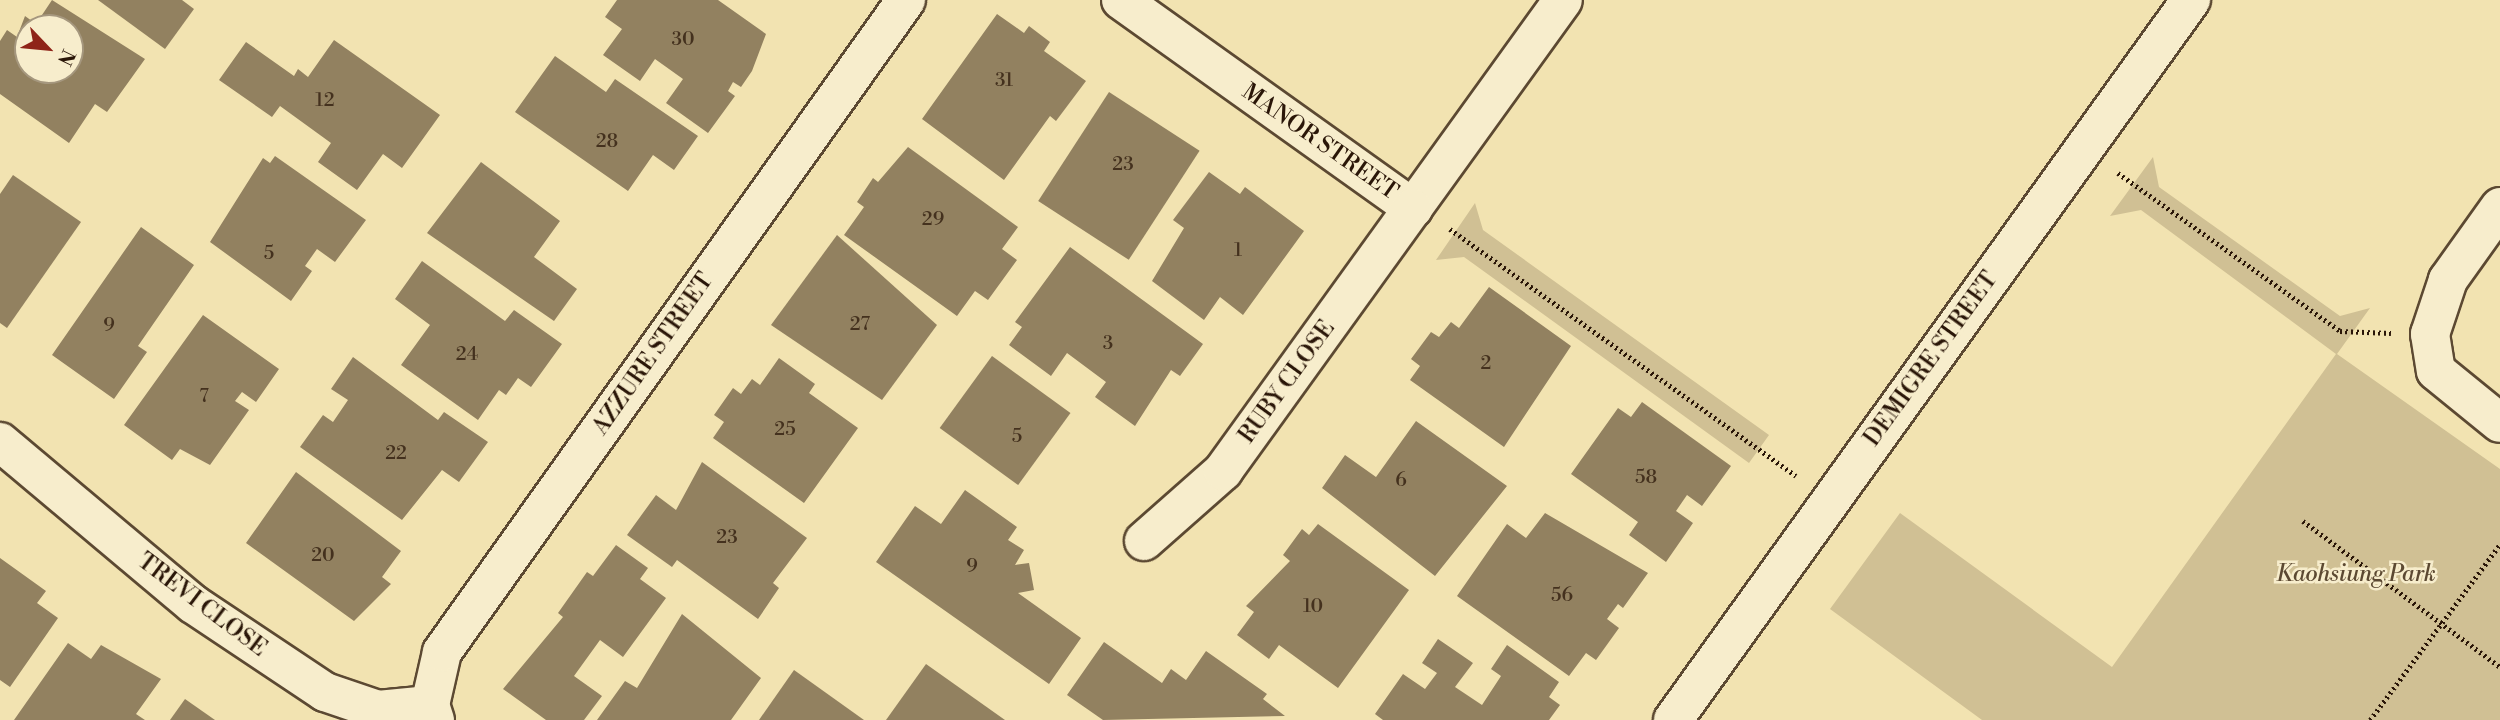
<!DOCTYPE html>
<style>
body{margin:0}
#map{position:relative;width:2500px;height:720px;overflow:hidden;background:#f2e3b1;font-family:"Libre Bodoni",serif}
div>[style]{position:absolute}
.green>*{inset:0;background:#d0c094}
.building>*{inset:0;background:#928160;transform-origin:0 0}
.path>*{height:4.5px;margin-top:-2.25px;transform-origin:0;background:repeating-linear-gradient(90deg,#2a1608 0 2px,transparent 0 5.5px)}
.roads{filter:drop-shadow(2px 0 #5c4932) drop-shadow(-2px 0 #5c4932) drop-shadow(0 2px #5c4932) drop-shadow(0 -2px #5c4932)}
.minor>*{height:38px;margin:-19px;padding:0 19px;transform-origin:19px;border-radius:19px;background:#f7edcc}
span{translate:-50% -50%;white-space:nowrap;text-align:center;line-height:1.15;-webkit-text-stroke:5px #f7edcc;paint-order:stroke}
.number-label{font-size:19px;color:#44311e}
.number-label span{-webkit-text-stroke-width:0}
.street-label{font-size:23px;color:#2a1608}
.park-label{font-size:23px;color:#5c4932;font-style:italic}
.north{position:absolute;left:14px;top:14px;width:70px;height:70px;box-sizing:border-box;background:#f7edcc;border:2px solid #a5977e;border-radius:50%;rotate:116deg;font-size:19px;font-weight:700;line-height:28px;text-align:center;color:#2a1608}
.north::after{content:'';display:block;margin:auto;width:24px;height:32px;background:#8f2418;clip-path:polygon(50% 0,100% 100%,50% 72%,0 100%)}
</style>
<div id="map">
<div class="green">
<div style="clip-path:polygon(2153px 157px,2159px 187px,2340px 316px,2370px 308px,2337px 354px,2500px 469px,2500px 720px,1982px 720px,1830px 609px,1900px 513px,2112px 667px,2336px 354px,2141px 210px,2110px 216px)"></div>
<div style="clip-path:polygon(1475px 203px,1483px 230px,1769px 435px,1749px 463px,1464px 257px,1436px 260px)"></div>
</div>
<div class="building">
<div style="clip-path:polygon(evenodd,52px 0,145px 59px,107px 112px,95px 104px,69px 143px,0 94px,0 41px,7px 30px,17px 37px,25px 16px,36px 24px,52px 0,28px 28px,70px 28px,70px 70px,28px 70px,28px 28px)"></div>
<div style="clip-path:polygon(98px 0,182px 0,194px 9px,165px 49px)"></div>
<div style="clip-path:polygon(617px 0,718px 0,766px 34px,752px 71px,741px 87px,733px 82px,728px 91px,735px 96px,708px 133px,666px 103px,683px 79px,655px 59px,640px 81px,603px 55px,622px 29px,605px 17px)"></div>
<div style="clip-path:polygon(997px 14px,1024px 33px,1029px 26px,1050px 42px,1044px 51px,1086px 81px,1056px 121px,1050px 116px,1004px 180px,922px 119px)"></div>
<div style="clip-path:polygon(334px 40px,440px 115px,402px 168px,383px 154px,357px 190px,318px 162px,331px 143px,280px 106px,272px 117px,219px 80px,246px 42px,294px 76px,298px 69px,308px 77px)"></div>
<div style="clip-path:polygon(555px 56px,606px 92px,615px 79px,698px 136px,674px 170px,653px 155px,628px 191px,515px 112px)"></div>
<div style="left:1109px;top:92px;width:108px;height:130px;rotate:33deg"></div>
<div style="clip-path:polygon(908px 147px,1018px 227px,1002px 249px,1017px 260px,988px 300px,975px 291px,957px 316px,844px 235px,864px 207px,857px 202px,873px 178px,878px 182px)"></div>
<div style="clip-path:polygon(275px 156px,366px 220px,335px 262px,317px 249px,305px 266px,312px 271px,291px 301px,210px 242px,263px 158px,270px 163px)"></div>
<div style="clip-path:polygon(481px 162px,560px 221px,534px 257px,577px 289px,554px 321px,427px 233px)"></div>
<div style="clip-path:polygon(1209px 172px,1240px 194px,1245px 187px,1304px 231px,1243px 315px,1220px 297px,1204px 320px,1152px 281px,1184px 228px,1173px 220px)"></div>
<div style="clip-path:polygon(13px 175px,81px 222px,7px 328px,0 323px,0 194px)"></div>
<div style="clip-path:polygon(141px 227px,194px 265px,138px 346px,147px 352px,114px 399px,52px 355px)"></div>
<div style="clip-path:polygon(837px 235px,937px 325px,882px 400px,771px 325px)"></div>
<div style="clip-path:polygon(1070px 247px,1203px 344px,1180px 376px,1171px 370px,1135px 426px,1095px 397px,1106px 382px,1067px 353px,1051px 376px,1009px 345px,1022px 327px,1015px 322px)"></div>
<div style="clip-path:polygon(422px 261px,505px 321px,514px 310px,562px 344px,531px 387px,518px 378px,506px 395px,499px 390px,478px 420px,401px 365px,430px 325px,395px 299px)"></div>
<div style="clip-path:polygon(1489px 287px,1571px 346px,1504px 447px,1410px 380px,1420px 366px,1411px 359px,1431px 332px,1439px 337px,1451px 322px,1459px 328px)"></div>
<div style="clip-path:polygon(203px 315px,279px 369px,256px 402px,242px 392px,235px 401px,249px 410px,210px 465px,180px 449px,172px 460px,124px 425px)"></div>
<div style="left:992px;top:356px;width:97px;height:89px;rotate:36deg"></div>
<div style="clip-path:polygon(353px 357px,438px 420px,444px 412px,488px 442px,459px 482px,442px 470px,402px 520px,300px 447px,323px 415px,333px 422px,348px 400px,331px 389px)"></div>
<div style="clip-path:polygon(779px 358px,815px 384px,809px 393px,858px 428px,804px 503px,713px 438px,724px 422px,714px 415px,733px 388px,741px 394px,752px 379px,760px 385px)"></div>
<div style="clip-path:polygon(1642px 402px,1731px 466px,1702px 506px,1687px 495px,1676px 511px,1693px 523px,1666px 562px,1629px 535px,1638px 522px,1571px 474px,1618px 408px,1631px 417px)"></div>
<div style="clip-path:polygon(1416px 421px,1507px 486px,1435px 576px,1322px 488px,1345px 455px,1376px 477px)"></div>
<div style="clip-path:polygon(702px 462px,807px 538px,773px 583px,779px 588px,758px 619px,677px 560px,672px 567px,627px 535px,656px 495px,676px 510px)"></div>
<div style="clip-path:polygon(296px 472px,401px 551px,382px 577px,391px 584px,354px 621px,246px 543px)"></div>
<div style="clip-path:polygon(965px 490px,1017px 527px,1008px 540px,1024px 550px,1015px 565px,1029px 563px,1034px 590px,1018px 593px,1081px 638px,1049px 684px,876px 562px,915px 506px,941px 524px)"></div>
<div style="clip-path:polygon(1545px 513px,1648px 573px,1623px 608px,1618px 604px,1607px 619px,1619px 628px,1596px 660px,1586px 653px,1569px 676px,1457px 596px,1507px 524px,1526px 538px)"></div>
<div style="clip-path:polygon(1318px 524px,1409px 590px,1338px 688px,1279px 645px,1269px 659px,1237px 635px,1254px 612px,1246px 606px,1290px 561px,1283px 555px,1302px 529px,1309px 535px)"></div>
<div style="clip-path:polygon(616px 545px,648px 568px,640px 579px,666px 598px,623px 657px,600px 640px,574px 676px,602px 696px,584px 720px,546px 720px,503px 689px,563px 617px,558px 613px,587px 572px,593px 576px)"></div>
<div style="clip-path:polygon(0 558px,46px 591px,37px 603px,58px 618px,10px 687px,0 680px)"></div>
<div style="clip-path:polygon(682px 614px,761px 678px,731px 720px,597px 720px,625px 681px,637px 688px)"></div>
<div style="clip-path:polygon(1438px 639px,1473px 663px,1455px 687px,1482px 705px,1501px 676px,1491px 669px,1507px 645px,1559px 682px,1549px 697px,1560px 705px,1549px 720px,1383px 720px,1375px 714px,1403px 674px,1425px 689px,1437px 673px,1422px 663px)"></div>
<div style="clip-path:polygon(1104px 642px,1162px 683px,1171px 669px,1186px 680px,1206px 651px,1267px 694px,1263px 699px,1285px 716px,1103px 720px,1067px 695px)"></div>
<div style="clip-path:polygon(68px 643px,91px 659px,101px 645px,161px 679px,136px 714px,145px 720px,14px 720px)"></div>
<div style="clip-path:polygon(926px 664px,1005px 720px,886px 720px)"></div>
<div style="clip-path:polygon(794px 670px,864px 720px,759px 720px)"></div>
<div style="clip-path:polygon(185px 699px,215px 720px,170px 720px)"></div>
</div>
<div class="path">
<div style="left:2118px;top:173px;width:272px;rotate:35.4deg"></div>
<div style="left:2340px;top:331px;width:51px;rotate:2.2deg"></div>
<div style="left:1450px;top:229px;width:425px;rotate:35.5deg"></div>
<div style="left:2303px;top:521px;width:245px;rotate:36.5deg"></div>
<div style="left:2370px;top:720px;width:219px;rotate:-53.5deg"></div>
</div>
<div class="roads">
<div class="minor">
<div style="left:1121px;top:0;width:359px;rotate:35.5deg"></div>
<div style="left:1413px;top:208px;width:256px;rotate:-54.2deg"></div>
<div style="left:2500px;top:207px;width:90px;rotate:125.5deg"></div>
<div style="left:2448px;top:280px;width:57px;rotate:108.4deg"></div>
<div style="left:2430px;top:334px;width:37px;rotate:81deg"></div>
<div style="left:2436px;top:371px;width:82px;rotate:39.1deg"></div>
<div style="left:0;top:442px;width:252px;rotate:40deg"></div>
<div style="left:193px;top:604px;width:159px;rotate:33.7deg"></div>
<div style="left:325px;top:692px;width:56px;rotate:18.8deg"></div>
<div style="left:378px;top:710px;width:52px;rotate:-5.5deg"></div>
<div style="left:1144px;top:541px;width:106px;rotate:-41.5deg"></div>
<div style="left:1223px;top:471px;width:324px;rotate:-54.2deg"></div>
<div style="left:435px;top:720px;width:16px;rotate:-108deg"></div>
<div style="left:430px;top:705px;width:54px;rotate:-77.2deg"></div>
<div style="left:442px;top:652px;width:800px;rotate:-54.56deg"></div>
<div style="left:1673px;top:720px;width:887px;rotate:-54.27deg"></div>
</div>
</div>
<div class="number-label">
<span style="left:683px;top:40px">30</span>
<span style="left:1004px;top:81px">31</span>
<span style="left:325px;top:101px">12</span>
<span style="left:607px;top:142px">28</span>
<span style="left:1123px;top:165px">23</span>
<span style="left:933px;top:220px">29</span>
<span style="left:1238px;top:251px">1</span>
<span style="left:269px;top:254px">5</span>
<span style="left:860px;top:325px">27</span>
<span style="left:109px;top:326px">9</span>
<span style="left:1108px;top:344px">3</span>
<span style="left:467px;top:355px">24</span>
<span style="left:1486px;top:364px">2</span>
<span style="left:204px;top:397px">7</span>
<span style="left:785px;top:430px">25</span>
<span style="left:1017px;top:437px">5</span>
<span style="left:396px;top:454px">22</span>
<span style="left:1646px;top:478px">58</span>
<span style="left:1401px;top:481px">6</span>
<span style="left:727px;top:538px">23</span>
<span style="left:323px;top:556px">20</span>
<span style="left:972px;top:567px">9</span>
<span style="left:1562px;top:596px">56</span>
<span style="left:1313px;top:607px">10</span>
</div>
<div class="street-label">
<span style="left:1320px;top:142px;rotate:35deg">MANOR STREET</span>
<span style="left:653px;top:354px;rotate:-55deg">AZZURE STREET</span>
<span style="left:1931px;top:359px;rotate:-54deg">DEMIGRE STREET</span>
<span style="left:1287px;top:382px;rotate:-54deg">RUBY CLOSE</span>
<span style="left:202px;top:605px;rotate:37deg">TREVI CLOSE</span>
</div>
<div class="park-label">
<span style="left:2356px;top:574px">Kaohsiung Park</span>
</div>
<div class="north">N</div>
</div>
